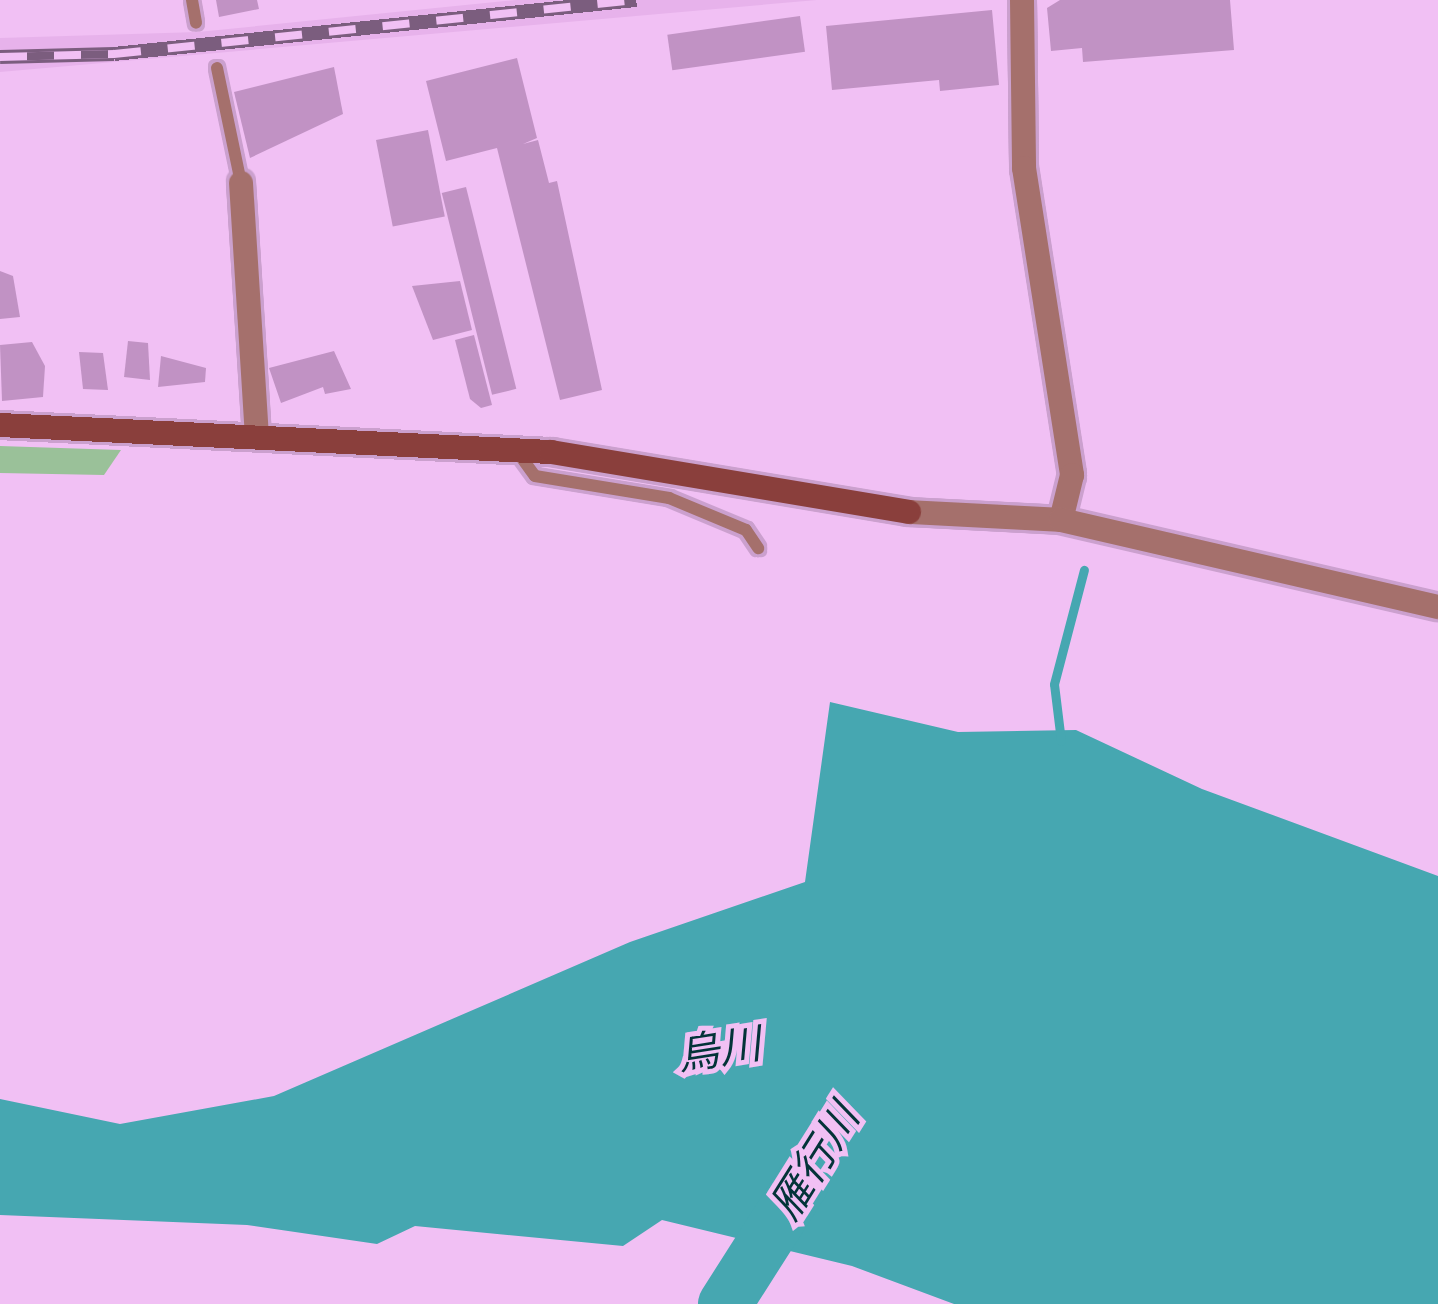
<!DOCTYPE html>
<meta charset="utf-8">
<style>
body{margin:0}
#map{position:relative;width:1438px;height:1304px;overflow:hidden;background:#f1c0f4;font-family:Helvetica,"Noto Sans JP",sans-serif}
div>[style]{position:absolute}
.built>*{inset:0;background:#e7b2eb}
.green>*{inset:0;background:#9ac199}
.water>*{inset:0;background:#46a7b1}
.stream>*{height:9px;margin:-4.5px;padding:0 4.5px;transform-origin:4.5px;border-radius:4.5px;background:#46a7b1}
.river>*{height:54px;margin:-27px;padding:0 27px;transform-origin:27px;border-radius:27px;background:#46a7b1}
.building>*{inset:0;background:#c192c4;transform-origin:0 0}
.roads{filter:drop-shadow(3px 0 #cba0ce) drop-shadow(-3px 0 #cba0ce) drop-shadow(0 3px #cba0ce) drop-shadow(0 -3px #cba0ce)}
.lane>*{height:12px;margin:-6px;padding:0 6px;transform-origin:6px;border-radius:6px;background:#a5706c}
.street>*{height:24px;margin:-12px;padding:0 12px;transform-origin:12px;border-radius:12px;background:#a5706c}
.secondary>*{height:24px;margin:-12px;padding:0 12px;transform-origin:12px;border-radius:12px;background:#8a3f3c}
.rail>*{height:14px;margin-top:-7px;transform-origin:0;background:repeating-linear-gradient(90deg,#f1c0f4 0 27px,#7b5d7e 0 54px);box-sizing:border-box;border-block:3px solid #7b5d7e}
span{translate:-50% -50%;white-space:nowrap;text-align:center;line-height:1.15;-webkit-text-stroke:10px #f1c0f4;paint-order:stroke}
.water-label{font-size:42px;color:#033338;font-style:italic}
</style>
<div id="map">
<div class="built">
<div style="clip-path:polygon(516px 0,817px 0,0 72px,0 38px,198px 32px)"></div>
</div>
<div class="green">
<div style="clip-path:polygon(0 446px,121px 450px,104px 475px,0 473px)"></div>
</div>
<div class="water">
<div style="clip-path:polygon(830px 702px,958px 732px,1076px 730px,1202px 789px,1438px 876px,1438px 1304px,954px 1304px,852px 1266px,662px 1220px,623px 1246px,415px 1226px,377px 1244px,247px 1225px,0 1215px,0 1099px,120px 1124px,274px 1096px,630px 942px,805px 882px)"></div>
</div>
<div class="stream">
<div style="left:1061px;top:741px;width:57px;rotate:-97deg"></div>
<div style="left:1054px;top:684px;width:118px;rotate:-75.3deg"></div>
</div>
<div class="river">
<div style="left:725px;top:1304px;width:143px;rotate:-57.5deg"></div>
</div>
<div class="building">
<div style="clip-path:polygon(216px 0,257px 0,259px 9px,219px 17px)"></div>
<div style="clip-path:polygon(1060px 0,1230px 0,1234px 50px,1083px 62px,1082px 48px,1051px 51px,1047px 8px)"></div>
<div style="clip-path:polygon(992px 10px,999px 85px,940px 91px,939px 80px,832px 90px,826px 26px)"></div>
<div style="left:800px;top:16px;width:36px;height:134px;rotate:82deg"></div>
<div style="clip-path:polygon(517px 58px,537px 138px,523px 144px,538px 140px,549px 183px,557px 181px,602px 390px,560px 400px,497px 148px,446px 161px,426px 81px)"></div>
<div style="clip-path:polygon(334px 67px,343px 114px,250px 158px,234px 92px)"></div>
<div style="left:428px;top:130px;width:88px;height:53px;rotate:79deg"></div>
<div style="left:466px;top:187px;width:208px;height:25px;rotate:76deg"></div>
<div style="clip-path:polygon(0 271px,13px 276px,20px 317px,0 319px)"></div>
<div style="clip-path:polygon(460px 281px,472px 330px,433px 340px,412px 286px)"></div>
<div style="clip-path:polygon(474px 335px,492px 405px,481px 408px,470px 399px,455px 340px)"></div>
<div style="clip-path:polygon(128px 341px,148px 343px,150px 380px,124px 377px)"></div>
<div style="clip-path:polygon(32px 342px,45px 366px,43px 397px,2px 401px,0 345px)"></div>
<div style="clip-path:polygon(334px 351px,351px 389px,325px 394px,323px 387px,281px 403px,269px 368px)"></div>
<div style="clip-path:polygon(79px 352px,103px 353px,108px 390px,83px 389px)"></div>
<div style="clip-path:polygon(161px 356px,206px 368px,205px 382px,158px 387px)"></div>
</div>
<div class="roads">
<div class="lane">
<div style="left:192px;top:0;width:23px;rotate:80deg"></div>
<div style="left:217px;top:68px;width:117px;rotate:78.2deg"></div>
<div style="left:516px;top:450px;width:32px;rotate:54deg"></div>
<div style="left:535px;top:476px;width:136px;rotate:9.3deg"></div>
<div style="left:669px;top:498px;width:83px;rotate:22.6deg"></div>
<div style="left:746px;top:530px;width:22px;rotate:56deg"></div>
</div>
<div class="street">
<div style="left:1022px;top:0;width:168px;rotate:89.3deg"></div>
<div style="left:1024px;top:168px;width:311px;rotate:81.1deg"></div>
<div style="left:1072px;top:475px;width:46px;rotate:103.7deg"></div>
<div style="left:241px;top:183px;width:252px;rotate:86.4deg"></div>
<div style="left:909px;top:512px;width:152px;rotate:3deg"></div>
<div style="left:1061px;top:520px;width:387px;rotate:13deg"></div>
</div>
<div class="secondary">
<div style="left:0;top:425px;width:552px;rotate:2.81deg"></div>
<div style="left:551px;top:452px;width:363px;rotate:9.5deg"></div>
</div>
</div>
<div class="rail">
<div style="left:0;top:57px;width:114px;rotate:-1.5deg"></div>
<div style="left:114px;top:54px;width:525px;rotate:-5.91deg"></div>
</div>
<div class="water-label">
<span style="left:719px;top:1050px;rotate:-9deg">烏川</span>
<span style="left:815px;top:1162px;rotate:-58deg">雁行川</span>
</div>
</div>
